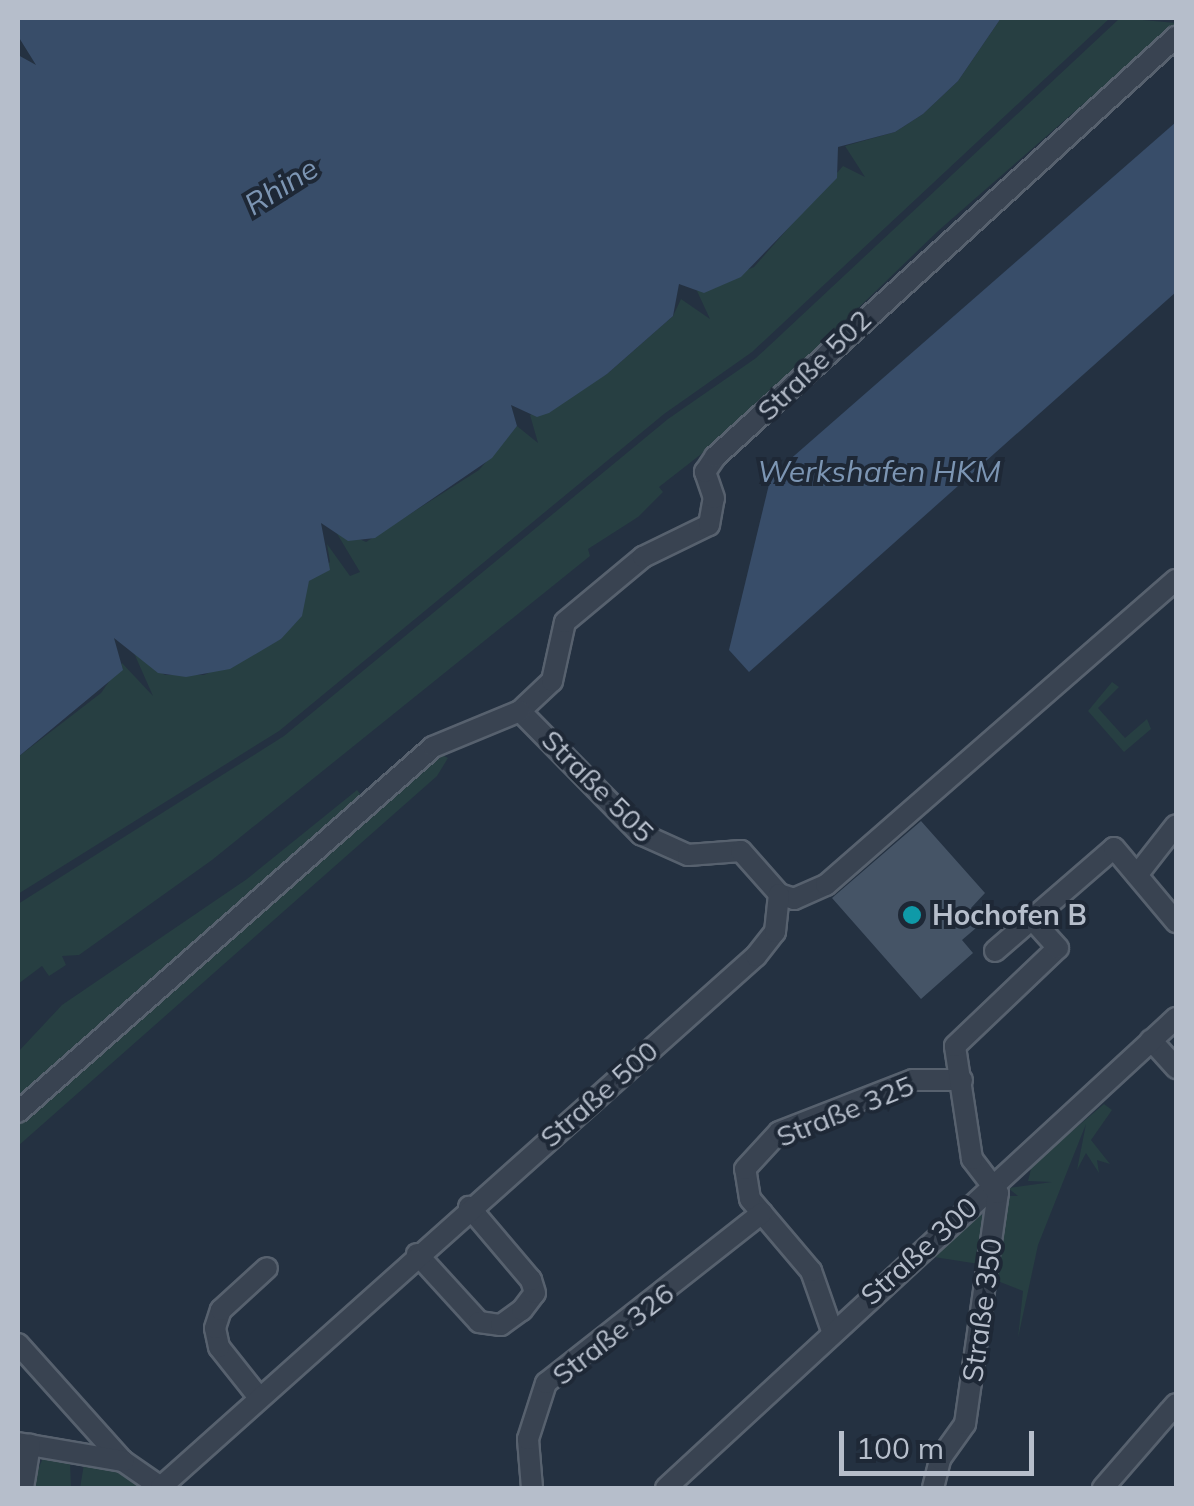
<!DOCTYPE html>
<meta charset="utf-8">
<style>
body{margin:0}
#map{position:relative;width:1194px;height:1506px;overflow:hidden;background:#243141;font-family:Mulish,sans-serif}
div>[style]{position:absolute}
.green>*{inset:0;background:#273f42}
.water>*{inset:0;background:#384d69}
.building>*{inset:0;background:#455466}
.roads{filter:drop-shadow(2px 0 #57616e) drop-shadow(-2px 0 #57616e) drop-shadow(0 2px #57616e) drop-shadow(0 -2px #57616e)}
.minor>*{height:20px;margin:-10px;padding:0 10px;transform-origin:10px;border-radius:10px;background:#394351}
.dots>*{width:28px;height:28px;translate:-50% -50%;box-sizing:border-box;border:5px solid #1e2836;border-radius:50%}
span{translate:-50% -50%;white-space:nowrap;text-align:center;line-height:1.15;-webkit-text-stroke:8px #1e2836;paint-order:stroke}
.street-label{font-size:28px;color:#b6becb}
.poi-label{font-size:28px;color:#b6becb;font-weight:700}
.left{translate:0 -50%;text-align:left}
.water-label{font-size:30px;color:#7c95b3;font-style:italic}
.frame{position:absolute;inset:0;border:20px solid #b6becb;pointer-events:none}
.scale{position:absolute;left:839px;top:1431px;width:195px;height:45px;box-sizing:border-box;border:5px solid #b6becb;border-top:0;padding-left:12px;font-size:30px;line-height:35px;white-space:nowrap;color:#b6becb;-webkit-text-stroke:8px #1e2836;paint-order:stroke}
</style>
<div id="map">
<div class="green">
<div style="clip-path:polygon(1001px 18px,1110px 18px,752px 352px,664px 414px,279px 731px,18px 894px,18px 757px,101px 693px,122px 663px,153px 696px,134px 653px,165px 675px,204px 675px,281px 639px,309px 581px,330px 562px,327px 544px,350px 576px,360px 572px,333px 527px,366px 542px,479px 470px,517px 426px,538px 443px,530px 415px,607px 374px,673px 316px,681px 299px,710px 319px,697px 291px,754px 267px,843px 166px,865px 177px,845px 146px,895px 132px,923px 114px,958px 81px)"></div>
<div style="clip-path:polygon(1120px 18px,1176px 23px,938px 231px,732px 430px,659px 487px,663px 492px,638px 517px,588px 549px,590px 556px,212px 860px,79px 955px,62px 956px,66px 965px,49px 976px,42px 966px,18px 984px,18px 904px,284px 736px,668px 419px,756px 358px)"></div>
<div style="clip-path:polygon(1112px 682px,1119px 687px,1098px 708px,1125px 738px,1147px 719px,1151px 729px,1124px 752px,1088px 711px)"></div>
<div style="clip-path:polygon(440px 754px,448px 758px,437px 776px,18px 1146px,18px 1124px)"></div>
<div style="clip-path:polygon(357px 790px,362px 796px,18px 1100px,18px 1052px,62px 1005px,247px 879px)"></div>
<div style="clip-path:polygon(1104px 1104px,1112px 1110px,1091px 1140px,1110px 1164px,1097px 1160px,1099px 1173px,1086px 1153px,1077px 1170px,1086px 1124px,1038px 1245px,1018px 1338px,1023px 1291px,995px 1280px,1008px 1196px,1018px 1196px,1008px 1188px,1052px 1182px,1028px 1181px,1032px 1165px)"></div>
<div style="clip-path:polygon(978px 1211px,986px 1220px,979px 1264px,934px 1257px)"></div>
<div style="clip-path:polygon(43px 1458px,70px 1462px,71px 1488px,30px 1488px)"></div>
<div style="clip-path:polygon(84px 1464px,114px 1470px,145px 1488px,80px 1488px)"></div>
</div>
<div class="water">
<div style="clip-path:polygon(18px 18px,1001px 18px,958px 81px,923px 114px,895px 132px,838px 147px,837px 178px,741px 277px,704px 293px,679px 284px,673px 316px,607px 374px,549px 413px,537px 417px,511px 405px,517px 426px,492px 458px,375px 538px,348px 541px,321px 523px,330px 570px,309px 581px,302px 616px,281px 639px,230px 669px,186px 677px,158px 673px,114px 638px,123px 670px,18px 757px,18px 55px,36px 65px,18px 36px)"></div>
<div style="clip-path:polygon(1176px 122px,1176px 292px,749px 672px,729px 650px,771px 476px)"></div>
</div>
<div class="building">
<div style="clip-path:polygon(921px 821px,985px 893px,971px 908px,983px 922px,962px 940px,973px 953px,921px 999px,832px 898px)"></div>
</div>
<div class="roads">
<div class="minor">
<div style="left:520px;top:711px;width:44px;rotate:-43.2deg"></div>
<div style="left:552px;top:681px;width:60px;rotate:-77.6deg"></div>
<div style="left:565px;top:622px;width:102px;rotate:-39.8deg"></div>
<div style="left:643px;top:557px;width:73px;rotate:-25.9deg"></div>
<div style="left:709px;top:525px;width:27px;rotate:-80deg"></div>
<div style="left:714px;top:498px;width:28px;rotate:-109deg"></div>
<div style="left:705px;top:472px;width:18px;rotate:-56deg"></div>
<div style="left:715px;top:457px;width:624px;rotate:-42.34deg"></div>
<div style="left:520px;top:711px;width:173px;rotate:45.5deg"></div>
<div style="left:641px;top:834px;width:51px;rotate:24.1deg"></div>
<div style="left:688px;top:855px;width:53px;rotate:-4.3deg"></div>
<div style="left:741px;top:851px;width:57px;rotate:48.5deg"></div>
<div style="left:1137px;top:875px;width:63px;rotate:-52deg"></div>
<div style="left:779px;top:894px;width:16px;rotate:18deg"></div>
<div style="left:794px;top:899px;width:35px;rotate:-24deg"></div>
<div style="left:826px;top:885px;width:464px;rotate:-41.1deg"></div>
<div style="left:995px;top:951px;width:157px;rotate:-40.9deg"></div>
<div style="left:1114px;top:848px;width:97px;rotate:50deg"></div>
<div style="left:1151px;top:1040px;width:38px;rotate:48deg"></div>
<div style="left:18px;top:1112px;width:553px;rotate:-41.33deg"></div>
<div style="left:433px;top:747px;width:94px;rotate:-22.5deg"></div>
<div style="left:417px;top:1254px;width:92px;rotate:47.6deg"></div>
<div style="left:479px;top:1322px;width:22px;rotate:8deg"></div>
<div style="left:501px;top:1325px;width:26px;rotate:-36deg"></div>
<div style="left:522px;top:1310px;width:21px;rotate:-53deg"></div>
<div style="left:535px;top:1293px;width:14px;rotate:-107deg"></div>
<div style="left:531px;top:1280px;width:96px;rotate:-130.3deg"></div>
<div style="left:831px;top:1328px;width:60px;rotate:-109.3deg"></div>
<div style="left:811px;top:1271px;width:94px;rotate:-130.3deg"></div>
<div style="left:750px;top:1199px;width:30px;rotate:-99deg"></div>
<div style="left:745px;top:1169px;width:50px;rotate:-47.4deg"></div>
<div style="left:779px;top:1132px;width:144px;rotate:-21.2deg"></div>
<div style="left:913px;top:1080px;width:49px"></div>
<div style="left:18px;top:1344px;width:157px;rotate:48.1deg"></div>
<div style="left:123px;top:1461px;width:47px;rotate:34.7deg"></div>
<div style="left:257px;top:1395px;width:61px;rotate:-128.4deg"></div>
<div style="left:219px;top:1347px;width:19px;rotate:-102deg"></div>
<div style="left:215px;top:1328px;width:19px;rotate:-72deg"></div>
<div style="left:221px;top:1310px;width:62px;rotate:-42.4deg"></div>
<div style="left:18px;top:1443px;width:107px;rotate:9.7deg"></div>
<div style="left:161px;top:1487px;width:797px;rotate:-41.75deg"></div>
<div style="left:756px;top:956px;width:31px;rotate:-52deg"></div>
<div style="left:775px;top:932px;width:38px;rotate:-84deg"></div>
<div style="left:23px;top:1488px;width:44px;rotate:-80.8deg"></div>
<div style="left:532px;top:1488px;width:49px;rotate:-94.7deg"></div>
<div style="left:528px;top:1439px;width:59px;rotate:-72.2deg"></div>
<div style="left:546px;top:1383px;width:275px;rotate:-38.2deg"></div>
<div style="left:666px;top:1488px;width:694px;rotate:-42.66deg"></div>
<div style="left:933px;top:1488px;width:30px;rotate:-76deg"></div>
<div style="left:940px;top:1459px;width:43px;rotate:-54.5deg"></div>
<div style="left:965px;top:1424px;width:233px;rotate:-81.9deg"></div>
<div style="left:998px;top:1193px;width:43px;rotate:-127.4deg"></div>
<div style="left:972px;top:1159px;width:114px;rotate:-98.6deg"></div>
<div style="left:955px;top:1046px;width:142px;rotate:-43.6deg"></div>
<div style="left:1058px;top:948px;width:39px;rotate:-132deg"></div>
<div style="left:1103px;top:1488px;width:111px;rotate:-49deg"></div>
</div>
</div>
<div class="dots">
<div style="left:912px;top:915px;background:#0f9aa8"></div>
</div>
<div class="street-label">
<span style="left:814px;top:365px;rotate:-44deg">Straße 502</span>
<span style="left:598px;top:786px;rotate:45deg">Straße 505</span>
<span style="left:599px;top:1094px;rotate:-41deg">Straße 500</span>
<span style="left:845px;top:1111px;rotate:-22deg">Straße 325</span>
<span style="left:919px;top:1251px;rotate:-42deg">Straße 300</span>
<span style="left:982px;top:1310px;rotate:-82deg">Straße 350</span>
<span style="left:613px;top:1334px;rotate:-38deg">Straße 326</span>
</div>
<div class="poi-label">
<span class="left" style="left:932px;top:915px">Hochofen B</span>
</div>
<div class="water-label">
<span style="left:281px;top:186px;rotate:-32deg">Rhine</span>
<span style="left:879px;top:471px">Werkshafen HKM</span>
</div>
<div class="frame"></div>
<div class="scale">100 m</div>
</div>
